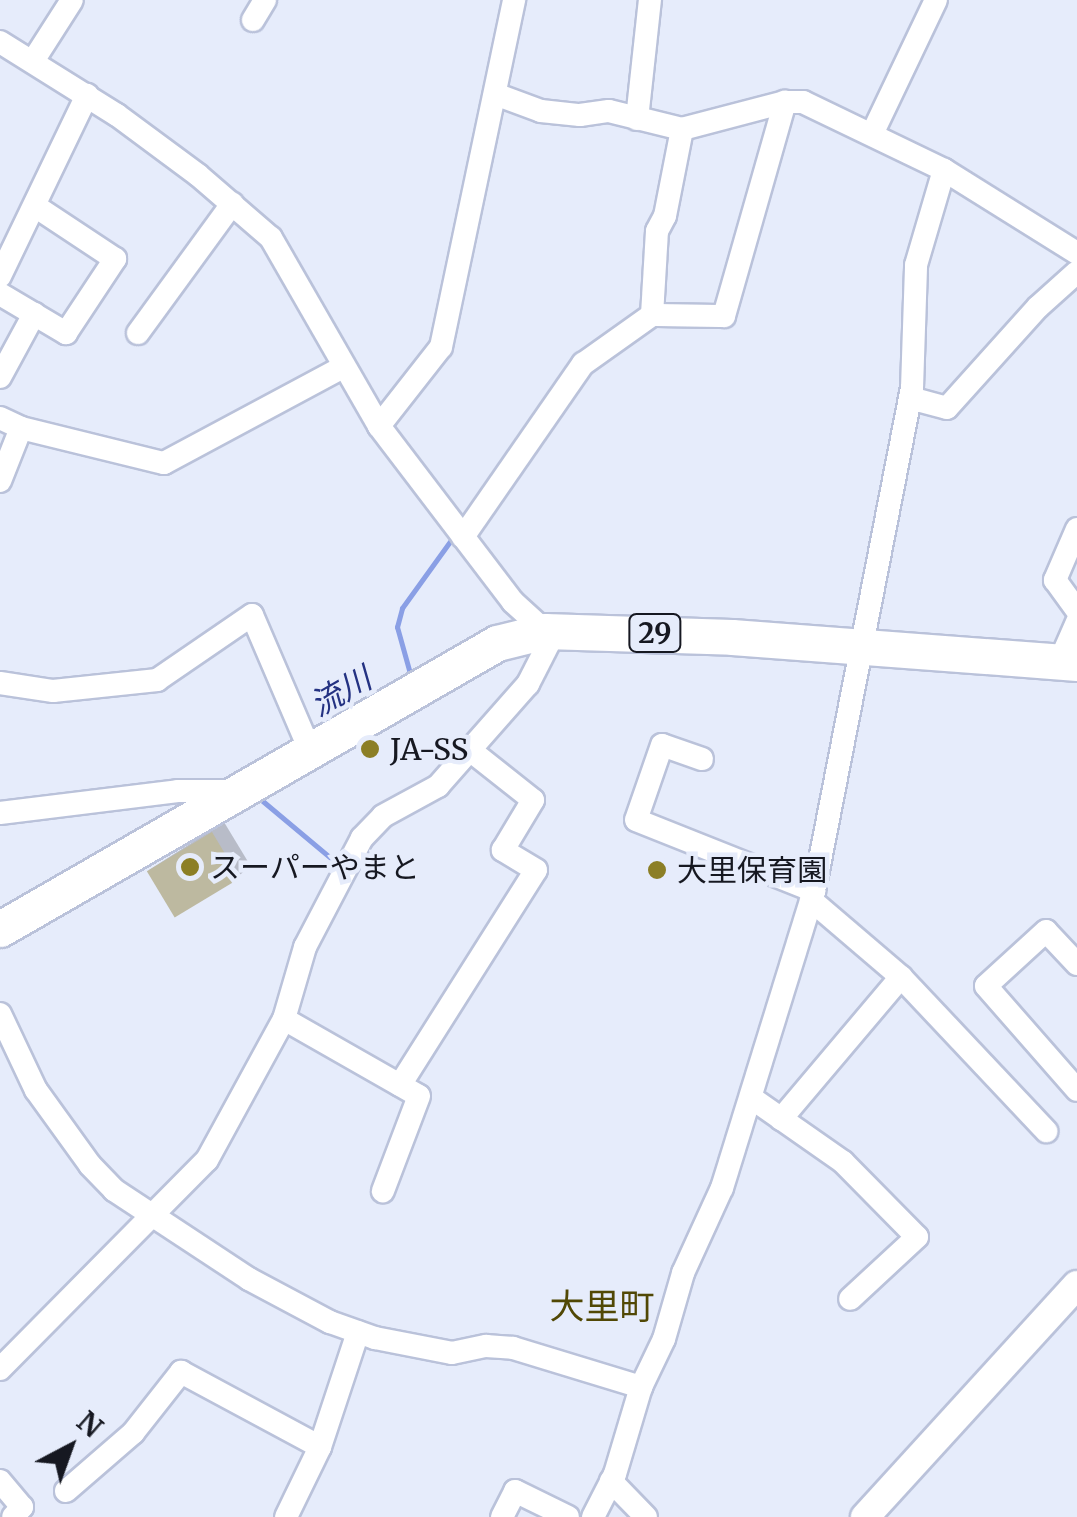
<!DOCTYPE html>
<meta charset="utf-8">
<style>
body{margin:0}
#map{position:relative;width:1077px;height:1517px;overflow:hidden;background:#e6ecfb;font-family:Merriweather,"Noto Sans JP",serif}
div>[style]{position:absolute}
.shadow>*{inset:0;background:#0003}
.stream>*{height:5px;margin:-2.5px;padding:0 2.5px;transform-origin:2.5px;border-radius:2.5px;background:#8a9fe5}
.building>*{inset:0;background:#bdb9a0;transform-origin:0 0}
.roads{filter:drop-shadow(2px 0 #bac2da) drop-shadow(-2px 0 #bac2da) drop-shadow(0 2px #bac2da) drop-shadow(0 -2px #bac2da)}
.minor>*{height:22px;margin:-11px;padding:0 11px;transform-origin:11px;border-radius:11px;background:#fff}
.tertiary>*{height:28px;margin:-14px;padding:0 14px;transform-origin:14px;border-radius:14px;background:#fff}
.primary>*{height:35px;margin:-17.5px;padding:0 17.5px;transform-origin:17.5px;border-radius:17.5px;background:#fff}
.dots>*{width:28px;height:28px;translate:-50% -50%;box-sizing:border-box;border:5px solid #e6ecfb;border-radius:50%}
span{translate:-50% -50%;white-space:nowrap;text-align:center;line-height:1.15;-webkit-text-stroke:9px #e6ecfb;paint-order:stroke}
.shield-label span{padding:2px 8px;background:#e6ecfb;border:2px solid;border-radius:8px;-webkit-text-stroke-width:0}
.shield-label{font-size:28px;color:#161821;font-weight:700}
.poi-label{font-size:30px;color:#161821}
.left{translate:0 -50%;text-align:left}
.water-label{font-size:32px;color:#243282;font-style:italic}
.quarter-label{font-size:35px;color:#514805}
.north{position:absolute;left:20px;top:1397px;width:100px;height:100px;-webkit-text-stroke:8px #e6ecfb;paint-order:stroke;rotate:41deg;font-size:28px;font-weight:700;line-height:40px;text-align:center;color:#161821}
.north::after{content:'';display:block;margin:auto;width:35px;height:45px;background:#161821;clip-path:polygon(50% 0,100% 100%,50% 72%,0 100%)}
</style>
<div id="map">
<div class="shadow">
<div style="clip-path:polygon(224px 822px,250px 865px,239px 876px,149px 870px)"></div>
</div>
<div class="stream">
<div style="left:411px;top:677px;width:52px;rotate:-105.6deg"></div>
<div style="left:397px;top:627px;width:20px;rotate:-75deg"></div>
<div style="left:402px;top:608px;width:89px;rotate:-54.2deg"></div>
<div style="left:259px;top:798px;width:103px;rotate:39.9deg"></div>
</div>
<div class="building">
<div style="left:212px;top:832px;width:54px;height:76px;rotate:59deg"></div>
</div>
<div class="roads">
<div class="minor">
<div style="left:253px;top:20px;width:23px;rotate:-59deg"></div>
<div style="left:0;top:42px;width:138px;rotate:32deg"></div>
<div style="left:117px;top:115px;width:101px;rotate:36.5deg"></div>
<div style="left:198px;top:175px;width:96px;rotate:40.8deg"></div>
<div style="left:271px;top:238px;width:217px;rotate:60.1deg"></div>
<div style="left:379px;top:426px;width:221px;rotate:52.7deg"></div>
<div style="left:513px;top:602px;width:43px;rotate:42.2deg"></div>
<div style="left:33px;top:61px;width:72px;rotate:-57.4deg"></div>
<div style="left:495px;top:94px;width:49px;rotate:20.3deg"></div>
<div style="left:541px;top:111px;width:39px;rotate:6deg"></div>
<div style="left:580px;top:115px;width:29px;rotate:-8deg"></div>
<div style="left:609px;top:111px;width:75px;rotate:13.9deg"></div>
<div style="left:682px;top:129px;width:106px;rotate:-14.7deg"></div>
<div style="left:785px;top:102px;width:18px"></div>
<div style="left:803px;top:102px;width:157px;rotate:25.7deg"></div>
<div style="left:944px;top:170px;width:157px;rotate:32deg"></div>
<div style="left:637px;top:119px;width:120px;rotate:-83.8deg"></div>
<div style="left:873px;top:132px;width:146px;rotate:-64.5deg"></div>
<div style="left:0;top:276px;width:201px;rotate:-64.3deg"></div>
<div style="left:0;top:294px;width:77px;rotate:30.6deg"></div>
<div style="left:66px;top:333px;width:89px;rotate:-56.5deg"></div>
<div style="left:115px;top:259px;width:96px;rotate:-146.5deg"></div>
<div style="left:652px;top:315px;width:72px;rotate:0.8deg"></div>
<div style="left:724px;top:316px;width:223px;rotate:-74.1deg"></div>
<div style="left:138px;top:333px;width:160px;rotate:-53.9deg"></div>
<div style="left:0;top:377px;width:72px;rotate:-61.6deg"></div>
<div style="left:910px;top:398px;width:38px;rotate:15deg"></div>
<div style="left:947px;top:408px;width:136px;rotate:-48deg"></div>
<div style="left:1038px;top:307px;width:52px;rotate:-41.9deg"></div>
<div style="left:0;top:418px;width:23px;rotate:25deg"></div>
<div style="left:21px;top:428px;width:147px;rotate:13.8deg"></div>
<div style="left:164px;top:463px;width:203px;rotate:-28.2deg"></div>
<div style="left:379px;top:426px;width:100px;rotate:-51.9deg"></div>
<div style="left:441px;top:347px;width:355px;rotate:-78.1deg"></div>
<div style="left:0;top:481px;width:57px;rotate:-68.4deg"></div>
<div style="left:1077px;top:529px;width:56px;rotate:113.3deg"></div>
<div style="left:1055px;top:580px;width:37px;rotate:54deg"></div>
<div style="left:463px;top:537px;width:211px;rotate:-55.3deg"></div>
<div style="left:583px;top:364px;width:85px;rotate:-35.4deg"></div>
<div style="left:652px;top:315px;width:84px;rotate:-86.6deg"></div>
<div style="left:657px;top:231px;width:17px;rotate:-62deg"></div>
<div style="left:665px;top:216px;width:89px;rotate:-78.9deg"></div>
<div style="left:1060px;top:661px;width:43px;rotate:-66.4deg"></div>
<div style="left:0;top:683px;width:54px;rotate:8.6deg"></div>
<div style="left:53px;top:691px;width:105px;rotate:-6deg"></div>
<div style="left:157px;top:680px;width:115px;rotate:-34.4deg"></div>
<div style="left:252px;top:615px;width:147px;rotate:66.8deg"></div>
<div style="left:702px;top:759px;width:42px;rotate:-160.7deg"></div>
<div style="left:662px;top:745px;width:79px;rotate:109.1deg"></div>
<div style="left:636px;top:820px;width:192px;rotate:21.7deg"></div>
<div style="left:0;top:813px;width:179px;rotate:-7deg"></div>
<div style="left:178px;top:791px;width:57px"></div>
<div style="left:811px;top:900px;width:118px;rotate:40.5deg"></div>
<div style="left:901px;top:977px;width:212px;rotate:46.7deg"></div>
<div style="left:1077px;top:964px;width:45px;rotate:-133.2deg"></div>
<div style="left:1046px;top:931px;width:81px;rotate:137.5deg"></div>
<div style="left:986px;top:986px;width:138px;rotate:48.8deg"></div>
<div style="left:0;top:1014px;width:84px;rotate:64.7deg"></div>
<div style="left:36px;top:1090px;width:92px;rotate:54.2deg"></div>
<div style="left:90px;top:1165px;width:35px;rotate:46deg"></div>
<div style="left:114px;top:1190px;width:162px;rotate:33.4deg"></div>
<div style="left:249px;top:1279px;width:92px;rotate:28deg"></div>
<div style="left:330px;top:1322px;width:48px;rotate:19.6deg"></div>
<div style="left:375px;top:1338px;width:78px;rotate:11deg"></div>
<div style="left:452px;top:1353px;width:35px;rotate:-12deg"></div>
<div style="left:486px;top:1346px;width:27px;rotate:4deg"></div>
<div style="left:513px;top:1348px;width:134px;rotate:16.9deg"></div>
<div style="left:284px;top:1019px;width:155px;rotate:29.7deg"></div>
<div style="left:419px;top:1096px;width:102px;rotate:110.8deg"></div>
<div style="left:400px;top:1085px;width:254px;rotate:-57.7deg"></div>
<div style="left:536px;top:870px;width:39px;rotate:-149deg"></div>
<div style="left:503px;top:850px;width:58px;rotate:-59deg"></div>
<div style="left:533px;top:800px;width:80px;rotate:-141.6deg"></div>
<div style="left:753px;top:1099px;width:110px;rotate:35deg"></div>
<div style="left:843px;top:1162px;width:105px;rotate:45.4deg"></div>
<div style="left:917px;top:1237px;width:91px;rotate:137.2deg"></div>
<div style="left:781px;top:1119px;width:186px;rotate:-49.8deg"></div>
<div style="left:0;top:1369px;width:294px;rotate:-45.3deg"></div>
<div style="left:207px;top:1160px;width:161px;rotate:-61.4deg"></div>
<div style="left:284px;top:1019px;width:75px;rotate:-73.7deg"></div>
<div style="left:305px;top:947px;width:123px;rotate:-62.4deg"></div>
<div style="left:362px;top:838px;width:30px;rotate:-46deg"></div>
<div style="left:383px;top:816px;width:63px;rotate:-28.6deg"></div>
<div style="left:438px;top:786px;width:136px;rotate:-48.6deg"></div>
<div style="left:528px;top:684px;width:62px;rotate:-63deg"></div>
<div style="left:0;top:1481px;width:34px;rotate:50deg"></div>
<div style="left:22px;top:1507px;width:13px;rotate:132deg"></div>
<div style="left:611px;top:1481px;width:50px;rotate:45.8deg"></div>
<div style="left:66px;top:1491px;width:89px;rotate:-40.9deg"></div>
<div style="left:133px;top:1433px;width:78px;rotate:-51.8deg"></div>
<div style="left:181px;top:1372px;width:158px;rotate:28.3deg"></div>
<div style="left:286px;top:1517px;width:78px;rotate:-64.1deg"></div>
<div style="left:320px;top:1447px;width:121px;rotate:-71.7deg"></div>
<div style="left:502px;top:1517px;width:29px;rotate:-63deg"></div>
<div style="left:515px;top:1491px;width:59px;rotate:26.1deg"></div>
<div style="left:593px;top:1517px;width:48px;rotate:-62.9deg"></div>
<div style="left:615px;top:1474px;width:91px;rotate:-73.4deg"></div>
<div style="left:641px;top:1387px;width:53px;rotate:-64.4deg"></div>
<div style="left:664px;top:1339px;width:69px;rotate:-73.9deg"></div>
<div style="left:683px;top:1273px;width:94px;rotate:-65.4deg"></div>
<div style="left:722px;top:1188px;width:311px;rotate:-72.8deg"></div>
<div style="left:814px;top:891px;width:512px;rotate:-78.98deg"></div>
<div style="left:912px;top:388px;width:123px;rotate:-88.1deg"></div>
<div style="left:916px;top:265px;width:99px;rotate:-73.6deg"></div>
</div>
<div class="tertiary">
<div style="left:865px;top:1517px;width:314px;rotate:-47.6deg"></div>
</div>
<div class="primary">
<div style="left:0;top:929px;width:573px;rotate:-29.92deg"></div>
<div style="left:497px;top:643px;width:49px;rotate:-14deg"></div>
<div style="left:545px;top:631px;width:187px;rotate:1.8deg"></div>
<div style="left:732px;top:637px;width:346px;rotate:4.3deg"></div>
</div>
</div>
<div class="dots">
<div style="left:370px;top:749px;background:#8c7f26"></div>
<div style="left:190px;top:867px;background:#8c7f26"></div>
<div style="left:657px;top:870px;background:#8c7f26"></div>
</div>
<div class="shield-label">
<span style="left:655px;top:633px">29</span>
</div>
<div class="poi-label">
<span class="left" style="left:390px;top:749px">JA-SS</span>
<span class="left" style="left:210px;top:867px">スーパーやまと</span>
<span class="left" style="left:677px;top:870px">大里保育園</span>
</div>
<div class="water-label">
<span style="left:341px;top:692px;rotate:-30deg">流川</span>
</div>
<div class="quarter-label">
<span style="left:602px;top:1307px">大里町</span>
</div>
<div class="north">N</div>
</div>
